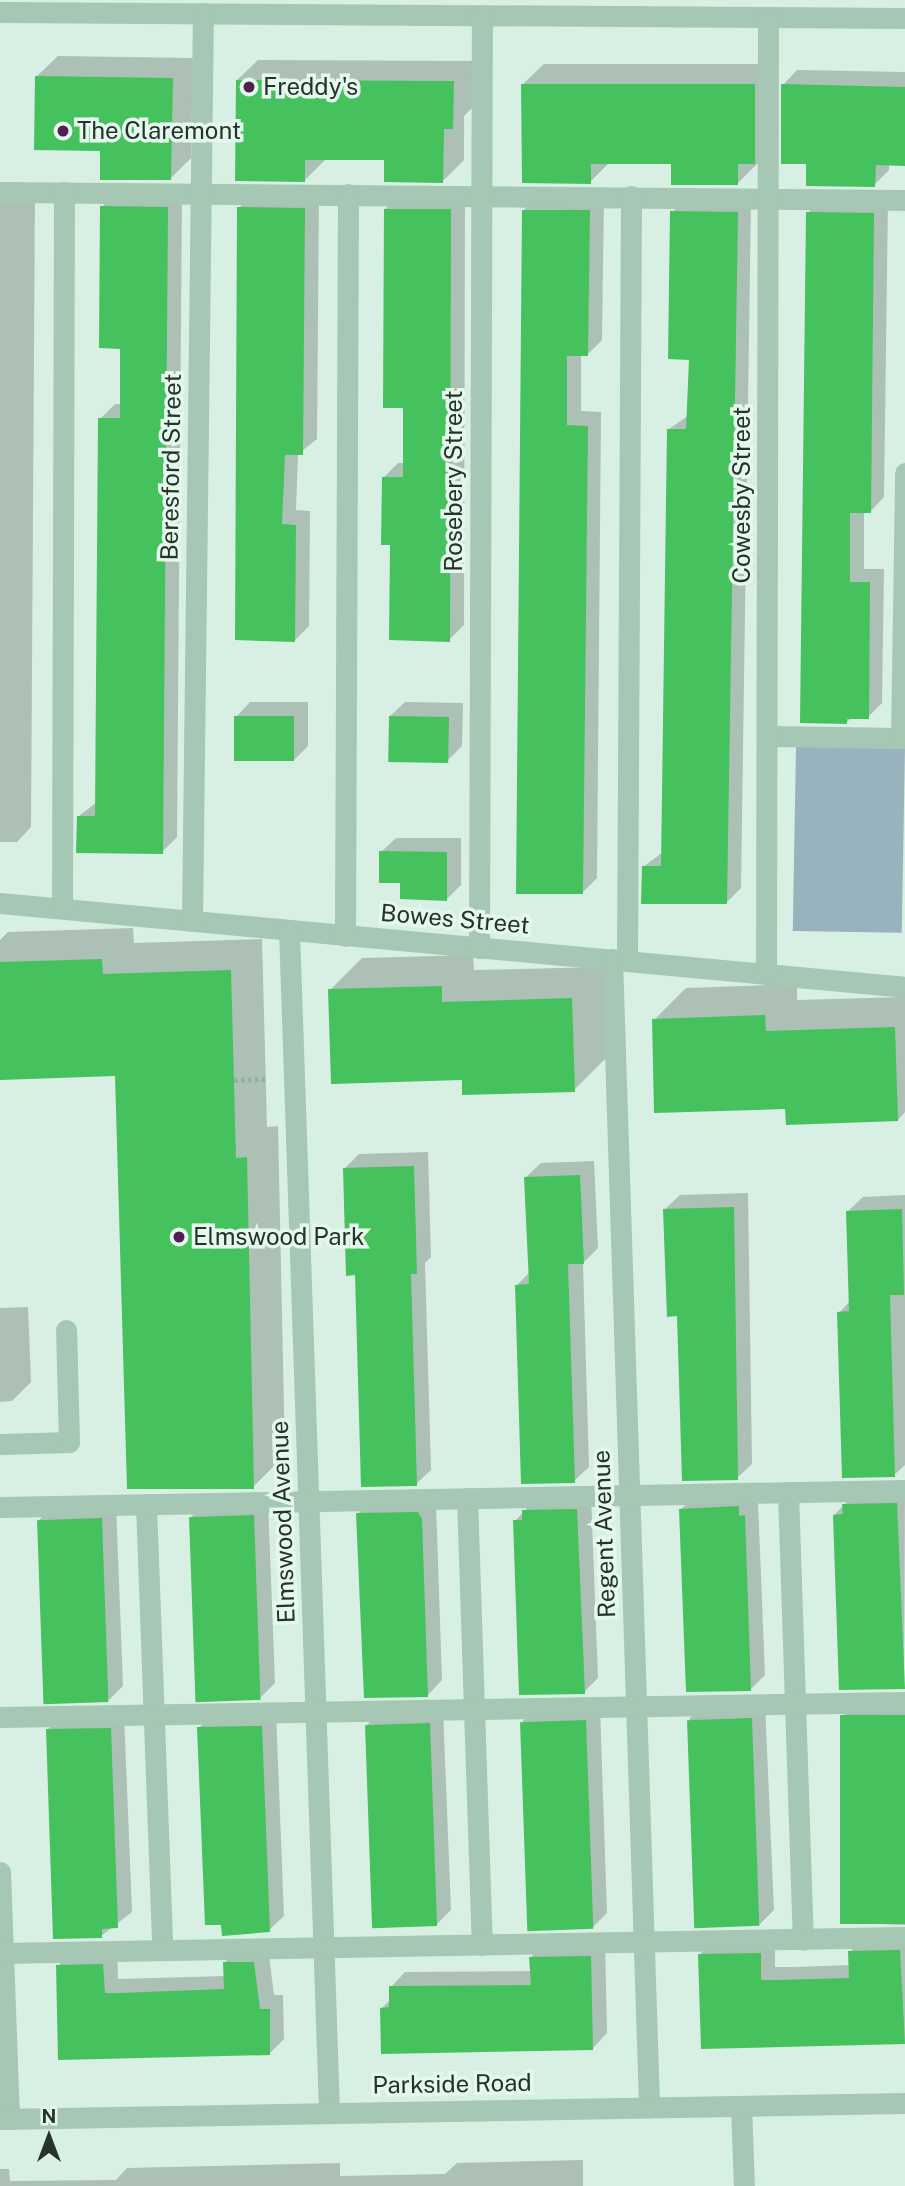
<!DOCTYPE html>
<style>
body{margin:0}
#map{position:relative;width:905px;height:2186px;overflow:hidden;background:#d8f0e3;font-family:"Public Sans",sans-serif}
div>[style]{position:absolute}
.green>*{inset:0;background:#99b3be;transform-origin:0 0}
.shadow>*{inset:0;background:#0003}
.building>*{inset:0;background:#45c15e;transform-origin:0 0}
.path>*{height:4.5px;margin-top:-2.25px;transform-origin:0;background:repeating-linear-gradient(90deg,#8fb29d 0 3.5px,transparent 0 7px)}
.minor>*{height:21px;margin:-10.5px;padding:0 10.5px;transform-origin:10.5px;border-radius:10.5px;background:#a5c7b3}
.dots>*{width:19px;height:19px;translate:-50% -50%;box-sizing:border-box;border:4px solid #e4f8ee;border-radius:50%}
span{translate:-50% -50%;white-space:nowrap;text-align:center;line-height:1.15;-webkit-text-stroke:7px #e4f8ee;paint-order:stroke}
.poi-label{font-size:24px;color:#263329}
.left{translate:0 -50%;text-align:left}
.street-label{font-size:24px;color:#263329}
.north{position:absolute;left:14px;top:2102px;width:70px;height:70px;-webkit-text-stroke:5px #e4f8ee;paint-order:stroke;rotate:0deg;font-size:19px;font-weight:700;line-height:28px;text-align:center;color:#263329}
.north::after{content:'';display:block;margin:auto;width:24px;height:32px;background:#263329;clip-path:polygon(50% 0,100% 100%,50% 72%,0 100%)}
</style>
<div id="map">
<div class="green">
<div style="left:796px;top:746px;width:109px;height:185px;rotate:1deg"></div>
</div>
<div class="shadow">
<div style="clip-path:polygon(58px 56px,193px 58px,191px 158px,170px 179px,102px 149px,37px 76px)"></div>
<div style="clip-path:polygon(258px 60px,474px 61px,474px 106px,464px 116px,464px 160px,443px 181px,385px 159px,326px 159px,305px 180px,237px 80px)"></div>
<div style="clip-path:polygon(544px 64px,775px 64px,758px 163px,737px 184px,673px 162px,610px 162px,590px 182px,523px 84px)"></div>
<div style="clip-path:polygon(797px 70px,905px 72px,905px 164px,889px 163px,889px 170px,874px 185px,808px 163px,783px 85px)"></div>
<div style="clip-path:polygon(0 189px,35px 191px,31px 827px,17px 842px,0 842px)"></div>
<div style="clip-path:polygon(116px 192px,182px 193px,177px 837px,162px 852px,79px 816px,97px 802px,100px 419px,115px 404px,121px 404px,121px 347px,102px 207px)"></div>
<div style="clip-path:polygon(254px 193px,319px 194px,317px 439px,298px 454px,296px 510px,310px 511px,309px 626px,295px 640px,239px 208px)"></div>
<div style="clip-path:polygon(400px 195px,465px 195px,464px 625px,449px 640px,392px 544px,383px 478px,398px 463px,405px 463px,405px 407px,385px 209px)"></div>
<div style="clip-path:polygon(538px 196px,604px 196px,602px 340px,587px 355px,581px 355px,581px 411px,601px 412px,597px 878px,582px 893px,524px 210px)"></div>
<div style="clip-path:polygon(687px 197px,751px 198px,741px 888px,727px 902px,643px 867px,663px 852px,669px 429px,689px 415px,691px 358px,672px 212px)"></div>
<div style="clip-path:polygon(822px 198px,888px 199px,884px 497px,870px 512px,864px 511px,864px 569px,884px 569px,882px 703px,868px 717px,852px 717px,847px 722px,808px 213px)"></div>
<div style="clip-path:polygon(250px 702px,308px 702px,308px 746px,293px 761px,236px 717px)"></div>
<div style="clip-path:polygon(405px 702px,463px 703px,462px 746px,448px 760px,390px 716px)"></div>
<div style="clip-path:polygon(396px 838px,461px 838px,461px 885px,446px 900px,402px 881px,381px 852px)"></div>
<div style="clip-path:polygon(133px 928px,134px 943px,262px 939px,267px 1127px,278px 1126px,285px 1455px,253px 1487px,117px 1074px,0 1078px,0 940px,8px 932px)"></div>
<div style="clip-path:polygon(473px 955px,474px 970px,603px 967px,606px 1058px,574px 1090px,464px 1078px,330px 990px,362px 958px)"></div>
<div style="clip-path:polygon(797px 984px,797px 1000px,905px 997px,905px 1112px,898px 1120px,787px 1107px,654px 1020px,686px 988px)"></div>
<div style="clip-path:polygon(428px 1152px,431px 1257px,425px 1263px,431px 1470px,416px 1484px,356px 1274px,345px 1168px,359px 1154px)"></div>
<div style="clip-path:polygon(594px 1161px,598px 1248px,583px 1263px,589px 1467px,574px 1481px,517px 1285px,530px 1272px,526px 1177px,541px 1163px)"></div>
<div style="clip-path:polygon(748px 1193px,752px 1464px,737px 1478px,665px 1209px,680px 1195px)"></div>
<div style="clip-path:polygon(905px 1195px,905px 1465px,894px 1475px,839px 1313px,850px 1301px,847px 1212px,863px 1197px)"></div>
<div style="clip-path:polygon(28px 1307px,31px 1382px,12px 1401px,0 1402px,0 1308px)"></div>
<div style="clip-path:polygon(859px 1490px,905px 1490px,904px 1686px,834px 1515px)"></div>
<div style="clip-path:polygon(591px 1495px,598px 1678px,584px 1692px,515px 1521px,538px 1496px)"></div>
<div style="clip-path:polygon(696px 1495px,758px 1502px,765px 1675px,750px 1690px,681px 1509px)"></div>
<div style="clip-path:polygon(373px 1500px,436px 1504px,442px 1680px,428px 1695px,358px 1514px)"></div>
<div style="clip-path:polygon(268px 1502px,275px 1683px,260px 1698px,191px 1517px,205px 1503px)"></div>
<div style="clip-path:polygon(116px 1504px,123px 1686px,109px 1700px,39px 1520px,54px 1506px)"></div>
<div style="clip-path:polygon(857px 1702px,905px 1702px,905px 1925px,850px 1923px,842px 1717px)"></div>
<div style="clip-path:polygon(765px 1704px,774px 1910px,759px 1925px,689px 1719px,704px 1705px)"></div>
<div style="clip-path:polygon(600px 1707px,607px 1913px,592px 1928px,522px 1722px,536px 1708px)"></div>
<div style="clip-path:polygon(443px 1709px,451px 1910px,437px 1924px,367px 1725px,381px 1710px)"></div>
<div style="clip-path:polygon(276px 1712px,284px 1916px,269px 1930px,199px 1728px,214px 1713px)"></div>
<div style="clip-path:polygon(124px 1714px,132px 1912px,101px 1936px,47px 1730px,62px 1716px)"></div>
<div style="clip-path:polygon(865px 1937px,905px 1937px,905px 2042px,702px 2047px,700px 1954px,715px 1940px,775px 1939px,775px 1967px,796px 1967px,850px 1965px,850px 1952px)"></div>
<div style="clip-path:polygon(605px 1942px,607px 2033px,593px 2048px,381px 2009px,391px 1999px,391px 1987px,405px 1972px,532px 1971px,531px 1957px,546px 1943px)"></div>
<div style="clip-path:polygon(239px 1948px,268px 1948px,274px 1995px,283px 1995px,284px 2039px,270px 2053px,60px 2059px,58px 1966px,72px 1951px,117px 1950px,118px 1979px,225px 1976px,224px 1963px)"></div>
<div style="clip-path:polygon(583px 2160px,583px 2186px,0 2186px,0 2169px,9px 2169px,10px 2181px,116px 2180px,127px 2168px,340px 2163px,340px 2176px,445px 2174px,457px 2163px)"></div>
</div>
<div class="building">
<div style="clip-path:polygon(35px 76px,173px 78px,171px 180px,100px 180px,100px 151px,34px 150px)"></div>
<div style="clip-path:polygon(236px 80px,454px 81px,453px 129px,444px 129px,443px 183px,384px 182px,384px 160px,305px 160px,305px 182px,235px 181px)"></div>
<div style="clip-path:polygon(521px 84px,755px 84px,755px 164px,738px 164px,738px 185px,671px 185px,671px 164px,591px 164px,591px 184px,522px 183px)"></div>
<div style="clip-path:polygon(781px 84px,905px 87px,905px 166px,876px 165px,875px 187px,806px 186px,806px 164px,781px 164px)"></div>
<div style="clip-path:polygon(100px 206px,168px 207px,163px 854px,76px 853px,77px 816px,95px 816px,98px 418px,120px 418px,120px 349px,99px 348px)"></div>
<div style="clip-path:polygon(237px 207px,305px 208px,303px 455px,285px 455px,282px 524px,296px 525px,295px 642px,235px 640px)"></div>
<div style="clip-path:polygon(384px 209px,451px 209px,450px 642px,389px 640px,390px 545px,381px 545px,382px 477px,403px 477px,403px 408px,383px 408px)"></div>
<div style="clip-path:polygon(522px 210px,590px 210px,588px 356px,567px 356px,567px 425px,588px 426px,583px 894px,516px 894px)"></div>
<div style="clip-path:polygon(670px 211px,738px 212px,727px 904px,641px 904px,642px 866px,661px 866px,667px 429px,686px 429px,689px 360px,668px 359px)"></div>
<div style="clip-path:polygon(806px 212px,874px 213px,871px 513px,850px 513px,850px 582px,870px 582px,869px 719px,847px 719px,847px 724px,800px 723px)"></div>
<div style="left:234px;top:716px;width:60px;height:45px"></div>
<div style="left:389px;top:716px;width:60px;height:46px;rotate:1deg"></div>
<div style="clip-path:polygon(379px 851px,447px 852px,447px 901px,400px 899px,400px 883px,379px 883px)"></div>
<div style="clip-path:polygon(102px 959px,103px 974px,231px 970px,236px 1158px,247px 1157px,254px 1489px,127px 1489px,115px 1076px,0 1080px,0 962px)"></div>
<div style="clip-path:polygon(442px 986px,442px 1002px,572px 998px,575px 1092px,462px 1095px,462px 1080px,331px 1084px,328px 989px)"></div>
<div style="clip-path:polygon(765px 1015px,766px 1031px,895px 1027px,898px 1121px,786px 1125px,785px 1109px,654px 1113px,652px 1019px)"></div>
<div style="clip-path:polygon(414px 1166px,417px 1274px,411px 1274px,417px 1486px,361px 1487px,355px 1275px,346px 1276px,343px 1168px)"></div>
<div style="clip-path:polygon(580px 1175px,584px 1264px,568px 1264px,575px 1483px,521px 1484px,515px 1285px,529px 1284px,524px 1177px)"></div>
<div style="clip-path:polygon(734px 1207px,738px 1480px,682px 1481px,677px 1316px,667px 1317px,663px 1209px)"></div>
<div style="clip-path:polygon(902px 1209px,904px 1295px,890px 1295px,895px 1477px,842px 1478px,837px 1312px,849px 1311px,846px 1211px)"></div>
<div style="clip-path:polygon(897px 1503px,905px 1689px,839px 1690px,833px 1515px,843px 1514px,842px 1504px)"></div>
<div style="clip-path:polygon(739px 1506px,739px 1516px,745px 1515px,751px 1691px,686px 1692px,679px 1509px)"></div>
<div style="clip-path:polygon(577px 1509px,585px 1694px,519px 1695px,513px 1520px,522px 1520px,522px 1510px)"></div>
<div style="clip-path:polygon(418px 1512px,422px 1519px,428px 1697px,364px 1698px,356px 1513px)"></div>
<div style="left:254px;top:1515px;width:185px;height:65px;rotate:88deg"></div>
<div style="left:102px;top:1518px;width:184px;height:65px;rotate:88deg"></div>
<div style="left:905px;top:1715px;width:209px;height:65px;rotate:90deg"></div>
<div style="left:752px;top:1718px;width:208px;height:65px;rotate:88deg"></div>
<div style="left:586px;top:1720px;width:209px;height:66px;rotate:88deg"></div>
<div style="left:430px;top:1723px;width:203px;height:65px;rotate:88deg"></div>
<div style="clip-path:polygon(262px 1726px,270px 1932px,222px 1936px,221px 1925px,205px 1925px,197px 1727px)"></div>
<div style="clip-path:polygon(111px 1728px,118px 1928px,102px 1929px,102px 1938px,53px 1939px,46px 1729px)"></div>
<div style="clip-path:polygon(900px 1950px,905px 2044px,701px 2049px,698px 1954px,761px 1953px,761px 1980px,780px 1980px,849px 1978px,848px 1951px)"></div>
<div style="clip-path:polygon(591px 1956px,593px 2050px,381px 2054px,380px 2008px,389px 2007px,389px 1986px,531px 1985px,529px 1957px)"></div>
<div style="clip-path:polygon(223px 1962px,254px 1962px,260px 2009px,270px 2009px,270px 2055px,58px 2060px,56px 1965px,103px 1964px,105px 1993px,118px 1993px,224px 1989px)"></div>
</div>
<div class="path">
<div style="left:234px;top:1080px;width:31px;rotate:-2deg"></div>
</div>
<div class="minor">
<div style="left:0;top:12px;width:905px;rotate:0.38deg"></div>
<div style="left:0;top:192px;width:905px;rotate:0.51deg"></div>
<div style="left:767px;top:736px;width:134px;rotate:0.9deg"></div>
<div style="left:901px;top:738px;width:265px;rotate:-89.1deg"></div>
<div style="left:0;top:903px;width:909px;rotate:5.3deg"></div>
<div style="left:62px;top:908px;width:716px;rotate:-89.84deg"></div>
<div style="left:192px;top:921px;width:908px;rotate:-89.31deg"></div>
<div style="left:289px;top:930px;width:1183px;rotate:88.06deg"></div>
<div style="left:345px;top:936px;width:742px;rotate:-89.77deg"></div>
<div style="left:479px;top:948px;width:933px;rotate:-89.82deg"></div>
<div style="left:612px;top:959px;width:1149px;rotate:88.15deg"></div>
<div style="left:627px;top:961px;width:765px;rotate:-89.7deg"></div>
<div style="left:766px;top:974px;width:957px;rotate:-89.88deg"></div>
<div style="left:0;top:1444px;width:69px;rotate:-1.7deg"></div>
<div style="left:69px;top:1442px;width:112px;rotate:-91.5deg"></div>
<div style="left:788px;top:1492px;width:448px;rotate:88.1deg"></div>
<div style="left:467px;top:1498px;width:447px;rotate:88.1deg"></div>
<div style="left:146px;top:1504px;width:446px;rotate:87.9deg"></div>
<div style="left:0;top:1507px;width:905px;rotate:-1.08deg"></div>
<div style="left:0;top:1717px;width:905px;rotate:-0.95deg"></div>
<div style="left:0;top:1872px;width:247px;rotate:87.9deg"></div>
<div style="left:0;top:1953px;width:905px;rotate:-1.01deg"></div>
<div style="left:741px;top:2106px;width:80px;rotate:87.9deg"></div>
<div style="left:0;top:2119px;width:905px;rotate:-1.01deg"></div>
</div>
<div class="dots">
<div style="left:249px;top:87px;background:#521d51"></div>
<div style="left:63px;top:131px;background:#521d51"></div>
<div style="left:179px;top:1237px;background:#521d51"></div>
</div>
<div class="poi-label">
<span class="left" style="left:263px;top:87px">Freddy's</span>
<span class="left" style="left:77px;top:131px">The Claremont</span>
<span class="left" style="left:193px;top:1237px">Elmswood Park</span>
</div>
<div class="street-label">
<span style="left:171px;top:467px;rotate:-89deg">Beresford Street</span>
<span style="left:454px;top:481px;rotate:-90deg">Rosebery Street</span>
<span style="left:742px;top:495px;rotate:-90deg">Cowesby Street</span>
<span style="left:455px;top:919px;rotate:5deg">Bowes Street</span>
<span style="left:283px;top:1522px;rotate:-92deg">Elmswood Avenue</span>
<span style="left:604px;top:1534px;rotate:-92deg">Regent Avenue</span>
<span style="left:452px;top:2084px;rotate:-1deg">Parkside Road</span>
</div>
<div class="north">N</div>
</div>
